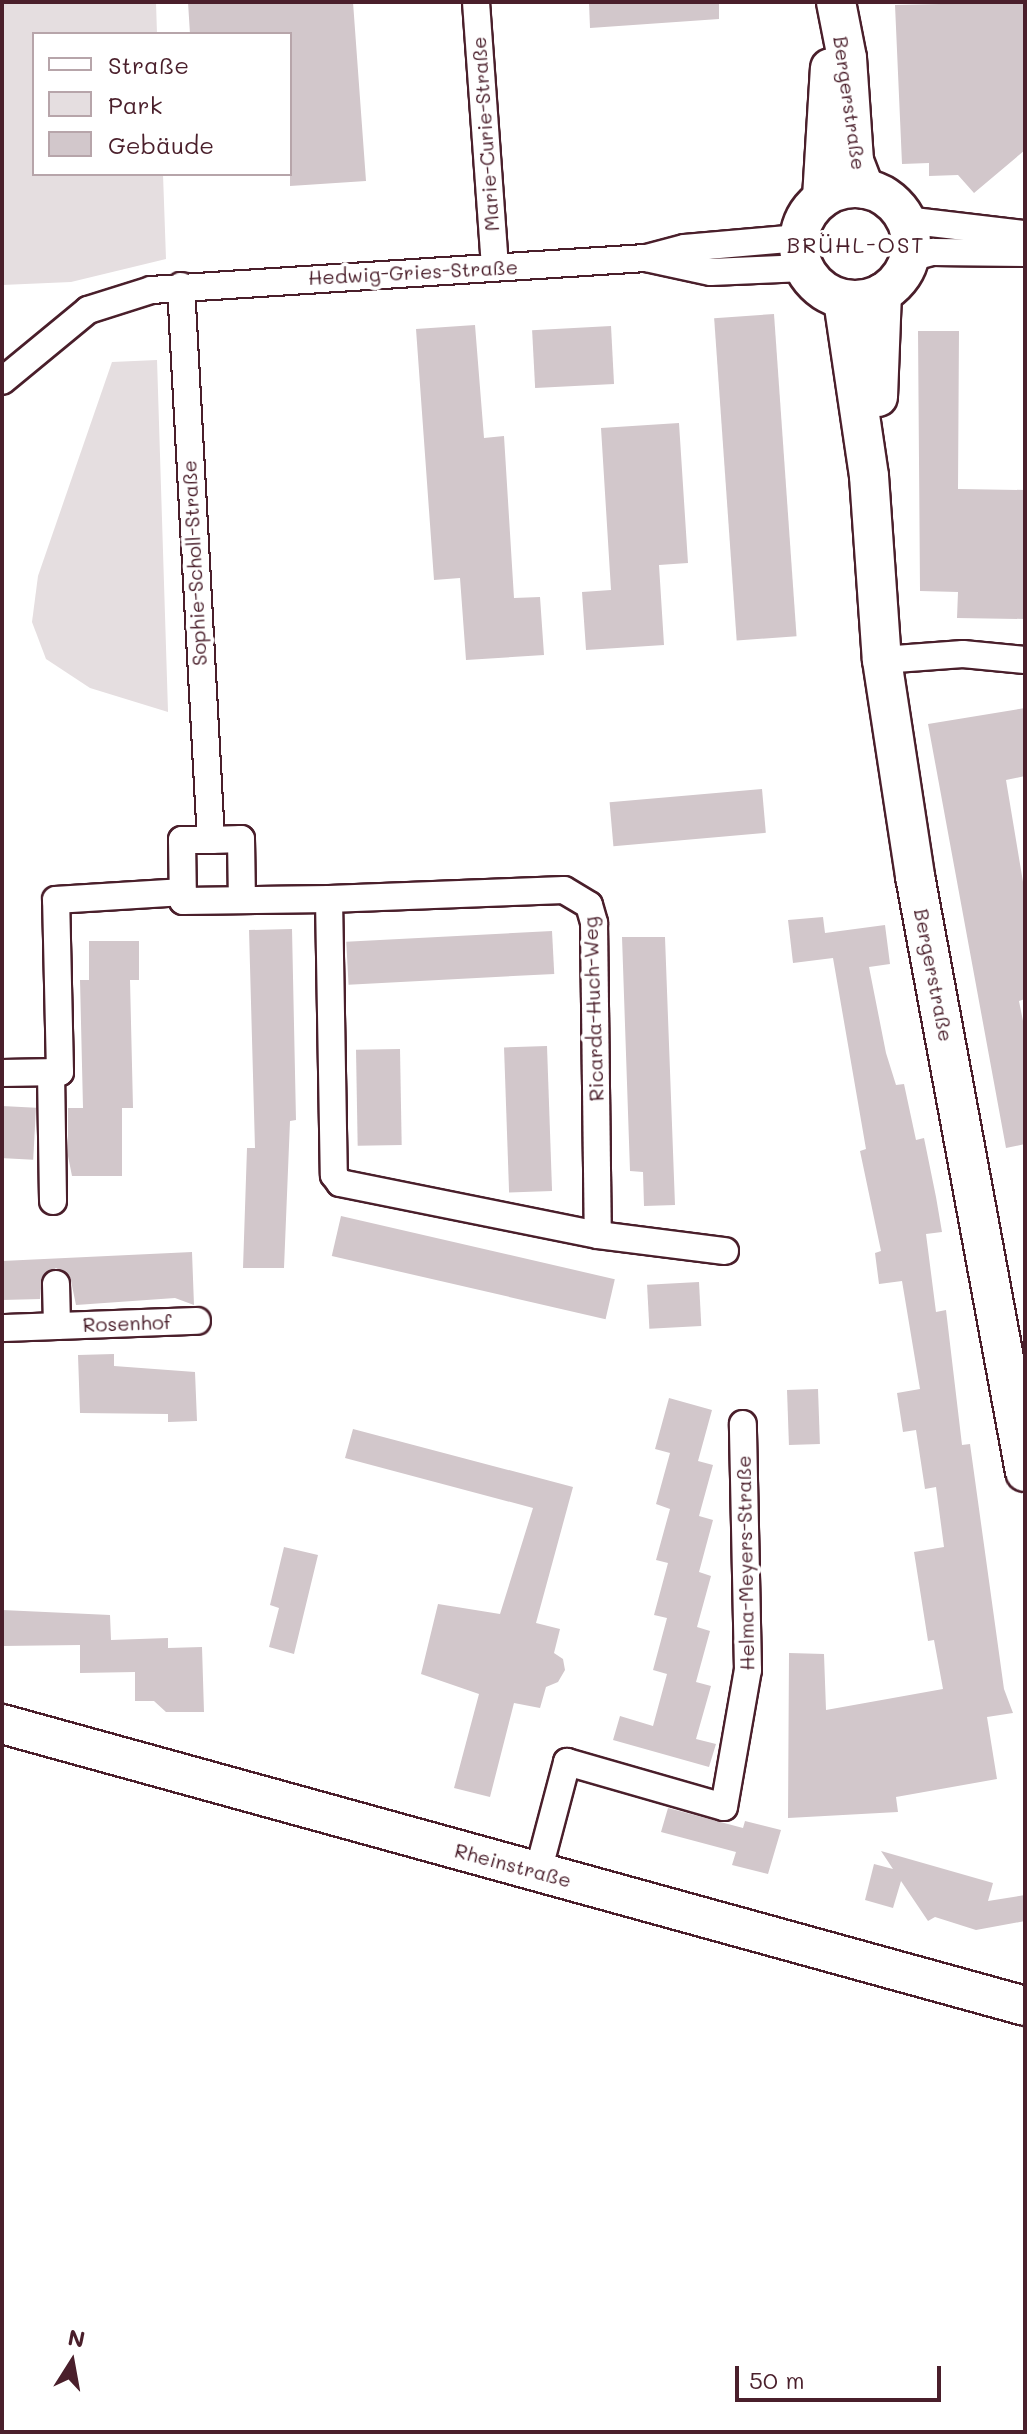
<!DOCTYPE html>
<meta charset="utf-8">
<style>
body{margin:0}
#map{position:relative;width:1027px;height:2434px;overflow:hidden;background:#fff;font-family:Mali,sans-serif}
div>[style]{position:absolute}
.green>*{inset:0;background:#e5dee0}
.building>*{inset:0;background:#d2c7cb;transform-origin:0 0}
.roads{filter:drop-shadow(2px 0 #4a1f2b) drop-shadow(-2px 0 #4a1f2b) drop-shadow(0 2px #4a1f2b) drop-shadow(0 -2px #4a1f2b)}
.street>*{height:26px;margin:-13px;padding:0 13px;transform-origin:13px;border-radius:13px;background:#fff}
.secondary>*{height:38px;margin:-19px;padding:0 19px;transform-origin:19px;border-radius:19px;background:#fff}
.secondary>.ring{margin:-19px;padding:0;box-sizing:content-box;background:none;border:38px solid #fff;border-radius:50%}
span{translate:-50% -50%;white-space:nowrap;text-align:center;line-height:1.15;-webkit-text-stroke:8px #fff;paint-order:stroke}
.street-label{font-size:20px;color:#4a1f2b}
.neighbourhood-label{font-size:22px;color:#4a1f2b;letter-spacing:2px}
.frame{position:absolute;inset:0;border:4px solid #4a1f2b;pointer-events:none}
.legend{position:absolute;left:32px;top:32px;width:260px;height:144px;box-sizing:border-box;background:#fff;border:2px solid #b7a5aa;margin:0;padding:10px 14px;list-style:none;font-size:24px;color:#4a1f2b}
.legend li{display:flex;align-items:center;gap:16px;height:40px}
.legend b{width:40px;border:2px solid #b7a5aa}
.north{position:absolute;left:32px;top:2322px;width:80px;height:80px;-webkit-text-stroke:6px #fff;paint-order:stroke;rotate:11deg;font-size:22px;font-weight:700;line-height:32px;text-align:center;color:#4a1f2b}
.north::after{content:'';display:block;margin:auto;width:28px;height:36px;background:#4a1f2b;clip-path:polygon(50% 0,100% 100%,50% 72%,0 100%)}
.scale{position:absolute;left:735px;top:2366px;width:206px;height:36px;box-sizing:border-box;border:4px solid #4a1f2b;border-top:0;padding-left:10px;font-size:24px;line-height:28px;white-space:nowrap;color:#4a1f2b;-webkit-text-stroke:6px #fff;paint-order:stroke}
</style>
<div id="map">
<div class="green">
<div style="clip-path:polygon(2px 2px,156px 2px,157px 34px,34px 34px,34px 174px,163px 174px,166px 259px,71px 282px,2px 285px)"></div>
<div style="clip-path:polygon(157px 360px,168px 712px,90px 688px,46px 659px,32px 622px,38px 576px,112px 362px)"></div>
</div>
<div class="building">
<div style="clip-path:polygon(188px 2px,353px 2px,366px 181px,290px 186px,290px 34px,190px 34px)"></div>
<div style="clip-path:polygon(589px 2px,719px 2px,719px 19px,590px 28px)"></div>
<div style="clip-path:polygon(1025px 2px,1025px 150px,974px 193px,958px 175px,929px 176px,929px 163px,902px 164px,895px 5px)"></div>
<div style="left:774px;top:314px;width:323px;height:60px;rotate:86deg"></div>
<div style="clip-path:polygon(475px 325px,484px 438px,504px 436px,514px 598px,540px 597px,544px 655px,466px 660px,460px 578px,434px 580px,416px 329px)"></div>
<div style="left:611px;top:326px;width:58px;height:79px;rotate:87deg"></div>
<div style="clip-path:polygon(918px 331px,959px 331px,958px 489px,1025px 490px,1025px 619px,957px 618px,958px 592px,920px 591px)"></div>
<div style="clip-path:polygon(679px 423px,688px 563px,659px 565px,664px 645px,586px 650px,582px 592px,611px 590px,601px 428px)"></div>
<div style="clip-path:polygon(1025px 708px,1025px 776px,1006px 780px,1025px 894px,1025px 999px,1019px 1001px,1025px 1031px,1025px 1144px,1006px 1148px,928px 724px)"></div>
<div style="left:762px;top:789px;width:44px;height:153px;rotate:85deg"></div>
<div style="clip-path:polygon(823px 917px,825px 933px,885px 925px,890px 964px,869px 967px,886px 1053px,896px 1085px,904px 1084px,916px 1140px,924px 1138px,936px 1197px,942px 1232px,926px 1234px,936px 1312px,946px 1310px,962px 1445px,970px 1444px,1004px 1689px,1013px 1713px,987px 1717px,997px 1779px,896px 1797px,898px 1812px,788px 1818px,789px 1653px,824px 1654px,826px 1710px,943px 1689px,934px 1640px,928px 1641px,914px 1552px,944px 1547px,936px 1487px,925px 1489px,916px 1430px,903px 1432px,897px 1393px,920px 1389px,902px 1281px,879px 1284px,875px 1253px,881px 1251px,860px 1151px,866px 1149px,833px 958px,793px 963px,788px 920px)"></div>
<div style="clip-path:polygon(292px 929px,296px 1120px,290px 1121px,284px 1268px,243px 1268px,247px 1148px,255px 1148px,249px 930px)"></div>
<div style="left:552px;top:931px;width:43px;height:206px;rotate:87deg"></div>
<div style="clip-path:polygon(622px 937px,665px 937px,675px 1205px,644px 1206px,643px 1172px,630px 1171px)"></div>
<div style="clip-path:polygon(89px 941px,139px 941px,139px 980px,130px 980px,133px 1108px,122px 1108px,122px 1176px,72px 1176px,68px 1156px,68px 1108px,83px 1108px,80px 980px,89px 980px)"></div>
<div style="left:547px;top:1046px;width:145px;height:43px;rotate:88deg"></div>
<div style="left:400px;top:1049px;width:96px;height:44px;rotate:89deg"></div>
<div style="left:2px;top:1106px;width:34px;height:52px;rotate:3deg"></div>
<div style="left:341px;top:1216px;width:281px;height:41px;rotate:13deg"></div>
<div style="clip-path:polygon(192px 1252px,194px 1305px,175px 1298px,76px 1305px,70px 1276px,56px 1268px,42px 1277px,40px 1299px,2px 1300px,2px 1261px)"></div>
<div style="left:699px;top:1282px;width:44px;height:52px;rotate:87deg"></div>
<div style="clip-path:polygon(114px 1354px,114px 1366px,195px 1372px,197px 1421px,168px 1422px,168px 1414px,80px 1413px,78px 1355px)"></div>
<div style="left:818px;top:1389px;width:55px;height:31px;rotate:88deg"></div>
<div style="clip-path:polygon(669px 1398px,712px 1410px,698px 1461px,713px 1465px,699px 1516px,713px 1520px,699px 1572px,711px 1576px,697px 1627px,710px 1631px,696px 1682px,711px 1686px,696px 1739px,716px 1744px,709px 1767px,613px 1740px,620px 1716px,653px 1726px,667px 1674px,653px 1670px,667px 1618px,654px 1615px,668px 1563px,656px 1560px,670px 1509px,656px 1504px,670px 1453px,655px 1449px)"></div>
<div style="clip-path:polygon(353px 1429px,573px 1487px,536px 1623px,560px 1629px,554px 1653px,563px 1659px,565px 1670px,558px 1682px,546px 1687px,540px 1708px,514px 1703px,490px 1797px,454px 1788px,479px 1694px,421px 1674px,438px 1604px,500px 1614px,533px 1508px,345px 1458px)"></div>
<div style="clip-path:polygon(284px 1547px,318px 1555px,294px 1654px,269px 1647px,279px 1608px,270px 1605px)"></div>
<div style="clip-path:polygon(2px 1610px,110px 1615px,111px 1640px,168px 1638px,168px 1648px,202px 1647px,204px 1712px,166px 1712px,154px 1701px,135px 1701px,135px 1672px,80px 1673px,80px 1645px,2px 1646px)"></div>
<div style="clip-path:polygon(668px 1808px,743px 1828px,745px 1821px,781px 1830px,768px 1874px,732px 1865px,736px 1852px,661px 1832px)"></div>
<div style="clip-path:polygon(881px 1851px,993px 1883px,988px 1901px,1025px 1895px,1025px 1921px,976px 1930px,935px 1917px,928px 1921px,901px 1881px,893px 1908px,865px 1900px,874px 1864px,893px 1869px)"></div>
</div>
<div class="roads">
<div class="street">
<div style="left:476px;top:2px;width:266px;rotate:85.9deg"></div>
<div style="left:905px;top:220px;width:121px;rotate:6.7deg"></div>
<div style="left:799px;top:238px;width:115px;rotate:175deg"></div>
<div style="left:684px;top:248px;width:39px;rotate:165deg"></div>
<div style="left:646px;top:258px;width:66px;rotate:12.2deg"></div>
<div style="left:711px;top:272px;width:93px;rotate:-2.5deg"></div>
<div style="left:910px;top:258px;width:24px;rotate:-15deg"></div>
<div style="left:933px;top:252px;width:92px;rotate:0.6deg"></div>
<div style="left:181px;top:286px;width:555px;rotate:86.9deg"></div>
<div style="left:211px;top:840px;width:30px;rotate:-2deg"></div>
<div style="left:241px;top:839px;width:61px;rotate:89.1deg"></div>
<div style="left:2px;top:381px;width:112px;rotate:-39.5deg"></div>
<div style="left:88px;top:310px;width:66px;rotate:-17.6deg"></div>
<div style="left:151px;top:290px;width:496px;rotate:-3.7deg"></div>
<div style="left:882px;top:660px;width:81px;rotate:-4.2deg"></div>
<div style="left:963px;top:654px;width:62px;rotate:5.5deg"></div>
<div style="left:211px;top:840px;width:29px;rotate:180deg"></div>
<div style="left:182px;top:840px;width:61px;rotate:89.1deg"></div>
<div style="left:183px;top:901px;width:146px;rotate:-0.8deg"></div>
<div style="left:329px;top:899px;width:276px;rotate:89deg"></div>
<div style="left:334px;top:1175px;width:10px;rotate:53deg"></div>
<div style="left:340px;top:1183px;width:263px;rotate:11.4deg"></div>
<div style="left:598px;top:1235px;width:128px;rotate:7.2deg"></div>
<div style="left:329px;top:899px;width:235px;rotate:-2.2deg"></div>
<div style="left:564px;top:890px;width:29px;rotate:31deg"></div>
<div style="left:589px;top:905px;width:19px;rotate:74deg"></div>
<div style="left:594px;top:923px;width:312px;rotate:89.3deg"></div>
<div style="left:51px;top:1072px;width:129px;rotate:89.1deg"></div>
<div style="left:2px;top:1073px;width:58px;rotate:-1deg"></div>
<div style="left:60px;top:1072px;width:172px;rotate:-91.3deg"></div>
<div style="left:56px;top:900px;width:127px;rotate:-3.6deg"></div>
<div style="left:56px;top:1284px;width:42px;rotate:88.6deg"></div>
<div style="left:2px;top:1328px;width:195px;rotate:-2.1deg"></div>
<div style="left:538px;top:1872px;width:114px;rotate:-75.2deg"></div>
<div style="left:567px;top:1762px;width:163px;rotate:16deg"></div>
<div style="left:724px;top:1807px;width:139px;rotate:-80.1deg"></div>
<div style="left:748px;top:1670px;width:246px;rotate:-91.2deg"></div>
</div>
<div class="secondary">
<div style="left:836px;top:2px;width:57px;rotate:78.9deg"></div>
<div style="left:847px;top:58px;width:103px;rotate:86.1deg"></div>
<div style="left:854px;top:161px;width:30px;rotate:69deg"></div>
<div class="ring" style="left:799px;top:188px;width:74px;height:74px"></div>
<div style="left:822px;top:198px;width:130px;rotate:-86.5deg"></div>
<div style="left:843px;top:300px;width:178px;rotate:81.6deg"></div>
<div style="left:869px;top:476px;width:184px;rotate:86deg"></div>
<div style="left:882px;top:660px;width:219px;rotate:81.3deg"></div>
<div style="left:915px;top:876px;width:606px;rotate:79.54deg"></div>
<div style="left:878px;top:397px;width:104px;rotate:-87.8deg"></div>
<div style="left:2px;top:1724px;width:1061px;rotate:15.41deg"></div>
</div>
</div>
<div class="street-label">
<span style="left:850px;top:103px;rotate:82deg">Bergerstraße</span>
<span style="left:485px;top:134px;rotate:-94deg">Marie-Curie-Straße</span>
<span style="left:413px;top:272px;rotate:-3deg">Hedwig-Gries-Straße</span>
<span style="left:194px;top:563px;rotate:-93deg">Sophie-Scholl-Straße</span>
<span style="left:934px;top:975px;rotate:79deg">Bergerstraße</span>
<span style="left:593px;top:1009px;rotate:-92deg">Ricarda-Huch-Weg</span>
<span style="left:127px;top:1323px;rotate:-2deg">Rosenhof</span>
<span style="left:745px;top:1563px;rotate:-91deg">Helma-Meyers-Straße</span>
<span style="left:513px;top:1865px;rotate:15deg">Rheinstraße</span>
</div>
<div class="neighbourhood-label">
<span style="left:856px;top:245px">BRÜHL-OST</span>
</div>
<div class="frame"></div>
<ul class="legend">
<li><b style="height:10px;background:#fff"></b>Straße</li>
<li><b style="height:22px;background:#e5dee0"></b>Park</li>
<li><b style="height:22px;background:#d2c7cb"></b>Gebäude</li>
</ul>
<div class="north">N</div>
<div class="scale">50 m</div>
</div>
